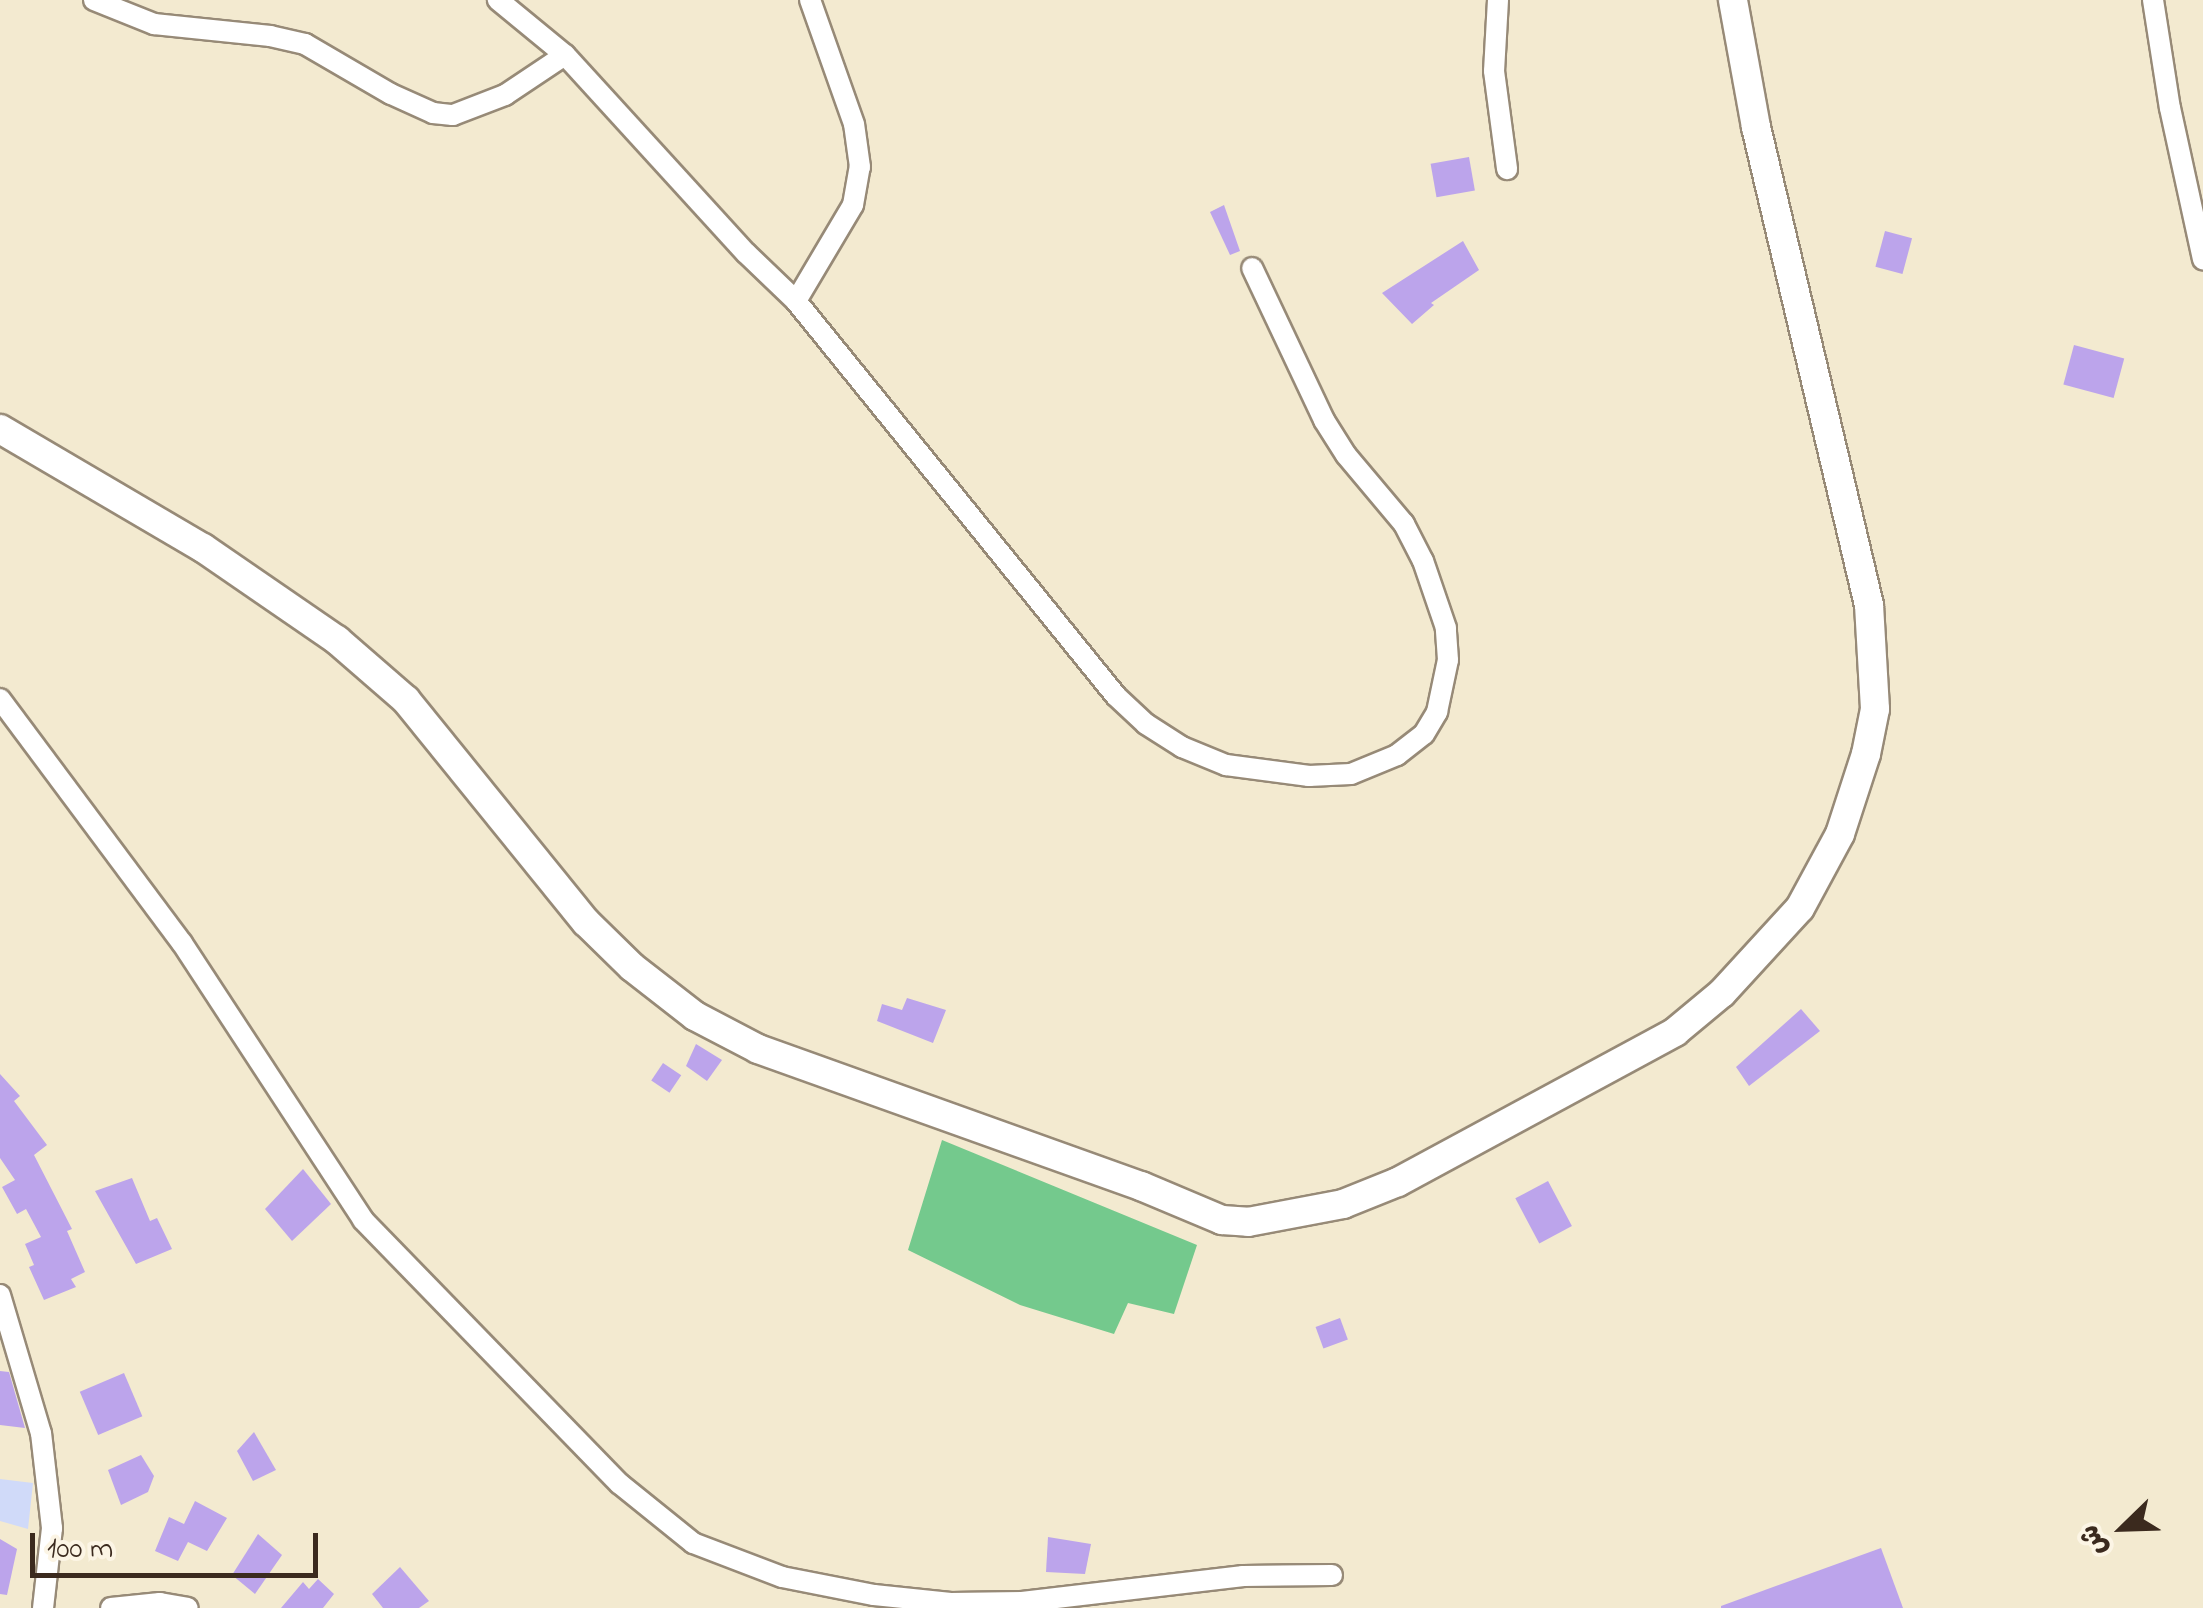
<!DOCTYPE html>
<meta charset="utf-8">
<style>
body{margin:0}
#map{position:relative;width:2203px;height:1608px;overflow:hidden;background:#f3ead0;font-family:"Indie Flower","Playpen Sans Arabic",sans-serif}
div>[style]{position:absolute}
.built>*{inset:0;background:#d0daf9}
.green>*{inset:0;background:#74c98d}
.building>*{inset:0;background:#bca4eb;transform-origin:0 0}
.roads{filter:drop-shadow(2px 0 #978a77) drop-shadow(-2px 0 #978a77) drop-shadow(0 2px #978a77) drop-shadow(0 -2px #978a77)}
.street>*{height:20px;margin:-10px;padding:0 10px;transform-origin:10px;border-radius:10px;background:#fff}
.secondary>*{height:28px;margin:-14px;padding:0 14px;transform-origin:14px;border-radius:14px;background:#fff}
span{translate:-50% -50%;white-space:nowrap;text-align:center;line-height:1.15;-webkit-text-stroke:10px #fcf5e5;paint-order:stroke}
.north{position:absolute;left:2073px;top:1478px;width:100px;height:100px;-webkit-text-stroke:8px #fcf5e5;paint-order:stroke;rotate:247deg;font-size:28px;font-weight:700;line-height:40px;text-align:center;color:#3b2a1e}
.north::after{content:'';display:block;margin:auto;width:35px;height:45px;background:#3b2a1e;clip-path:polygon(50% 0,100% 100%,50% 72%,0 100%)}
.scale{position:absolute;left:30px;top:1533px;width:288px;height:45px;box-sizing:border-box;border:5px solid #3b2a1e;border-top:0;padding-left:12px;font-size:30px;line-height:35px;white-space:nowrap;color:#3b2a1e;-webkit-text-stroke:8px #fcf5e5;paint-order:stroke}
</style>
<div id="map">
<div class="built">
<div style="clip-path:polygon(0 1479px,33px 1483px,28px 1529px,0 1521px)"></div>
</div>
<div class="green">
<div style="clip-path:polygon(942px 1140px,1197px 1245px,1174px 1314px,1128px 1303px,1114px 1334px,1020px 1305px,908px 1250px)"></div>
</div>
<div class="building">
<div style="left:1469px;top:157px;width:34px;height:39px;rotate:80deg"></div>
<div style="clip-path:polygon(1224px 205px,1240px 251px,1230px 255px,1210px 212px)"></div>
<div style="left:1885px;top:231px;width:28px;height:37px;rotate:15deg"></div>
<div style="clip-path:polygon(1463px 241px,1479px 270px,1431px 303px,1434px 305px,1412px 324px,1382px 293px)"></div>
<div style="left:2074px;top:345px;width:52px;height:41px;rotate:15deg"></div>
<div style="clip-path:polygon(907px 998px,946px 1010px,933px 1043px,877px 1021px,882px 1004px,902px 1010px)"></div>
<div style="clip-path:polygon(1801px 1009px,1820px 1031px,1749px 1086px,1736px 1067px)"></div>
<div style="clip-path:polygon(696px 1044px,722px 1060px,707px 1081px,686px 1066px)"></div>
<div style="left:663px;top:1063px;width:22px;height:21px;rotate:34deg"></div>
<div style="clip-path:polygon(0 1074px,20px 1096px,14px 1101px,47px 1145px,34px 1155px,72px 1229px,67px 1231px,85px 1272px,71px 1279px,76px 1287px,44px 1300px,29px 1267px,34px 1265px,25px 1244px,41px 1237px,26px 1209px,17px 1214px,2px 1187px,15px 1180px,0 1158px)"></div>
<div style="clip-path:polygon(303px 1169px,331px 1204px,292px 1241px,265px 1209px)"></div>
<div style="clip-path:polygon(132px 1178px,150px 1221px,157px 1218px,172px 1249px,136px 1264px,95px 1191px)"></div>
<div style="left:1548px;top:1181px;width:51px;height:37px;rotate:62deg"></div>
<div style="left:1340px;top:1318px;width:23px;height:26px;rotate:70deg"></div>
<div style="clip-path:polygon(0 1371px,9px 1372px,25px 1428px,0 1425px)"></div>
<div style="left:124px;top:1373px;width:47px;height:48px;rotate:67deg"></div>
<div style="clip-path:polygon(254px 1432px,276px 1470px,253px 1481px,237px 1451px)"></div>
<div style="clip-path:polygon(141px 1455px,154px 1476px,148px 1492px,121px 1505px,108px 1470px)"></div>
<div style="clip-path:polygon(195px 1501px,227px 1518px,207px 1551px,188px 1542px,178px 1561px,155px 1551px,169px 1517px,184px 1524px)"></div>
<div style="clip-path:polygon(258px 1534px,282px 1555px,255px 1594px,232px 1575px)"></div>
<div style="clip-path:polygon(1048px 1537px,1091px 1544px,1085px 1574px,1046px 1572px)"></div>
<div style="clip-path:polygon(0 1539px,17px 1549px,7px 1595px,0 1594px)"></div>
<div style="clip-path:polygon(1881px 1548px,1903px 1608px,1721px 1608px,1721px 1606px)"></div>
<div style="clip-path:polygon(400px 1567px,429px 1601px,419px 1608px,383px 1608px,372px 1594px)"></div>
<div style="clip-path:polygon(318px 1579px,334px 1594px,323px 1608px,281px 1608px,303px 1582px,309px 1589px)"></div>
</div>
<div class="roads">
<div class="street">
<div style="left:94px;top:0;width:65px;rotate:21.8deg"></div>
<div style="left:154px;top:24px;width:117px;rotate:5.9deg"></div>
<div style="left:270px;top:36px;width:36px;rotate:13deg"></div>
<div style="left:305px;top:44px;width:99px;rotate:30.2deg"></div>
<div style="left:391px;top:94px;width:46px;rotate:24.3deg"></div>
<div style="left:433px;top:113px;width:20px;rotate:6deg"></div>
<div style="left:453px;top:115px;width:56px;rotate:-21deg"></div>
<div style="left:505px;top:95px;width:72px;rotate:-33.7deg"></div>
<div style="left:565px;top:55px;width:87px;rotate:-140.6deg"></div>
<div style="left:1498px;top:0;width:71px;rotate:93.2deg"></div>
<div style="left:1494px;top:71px;width:99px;rotate:82.4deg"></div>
<div style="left:2153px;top:0;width:109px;rotate:81.1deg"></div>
<div style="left:2170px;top:108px;width:155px;rotate:77.7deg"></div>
<div style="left:565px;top:55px;width:268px;rotate:47.6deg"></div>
<div style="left:746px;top:253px;width:69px;rotate:43.8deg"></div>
<div style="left:796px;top:301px;width:112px;rotate:-59.3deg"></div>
<div style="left:853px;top:205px;width:39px;rotate:-80deg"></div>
<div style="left:860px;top:167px;width:43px;rotate:-97.9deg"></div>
<div style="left:854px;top:124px;width:132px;rotate:-109.5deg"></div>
<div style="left:796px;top:301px;width:508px;rotate:50.99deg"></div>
<div style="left:1116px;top:696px;width:41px;rotate:43deg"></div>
<div style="left:1146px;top:724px;width:43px;rotate:32.6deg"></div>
<div style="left:1182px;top:747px;width:48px;rotate:22.2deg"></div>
<div style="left:1226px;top:765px;width:84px;rotate:7.5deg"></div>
<div style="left:1309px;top:776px;width:42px;rotate:-2.7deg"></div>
<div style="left:1351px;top:774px;width:50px;rotate:-22.4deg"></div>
<div style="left:1397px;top:755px;width:34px;rotate:-38deg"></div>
<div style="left:1424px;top:734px;width:26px;rotate:-59deg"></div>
<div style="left:1437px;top:712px;width:53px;rotate:-78.1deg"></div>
<div style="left:1448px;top:660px;width:32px;rotate:-94deg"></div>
<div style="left:1446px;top:628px;width:71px;rotate:-108.9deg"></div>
<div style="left:1423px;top:561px;width:42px;rotate:-117.2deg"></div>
<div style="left:1404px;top:524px;width:90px;rotate:-130deg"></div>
<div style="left:1346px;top:455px;width:41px;rotate:-122.2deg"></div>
<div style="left:1324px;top:420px;width:168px;rotate:-115.3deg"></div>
<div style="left:0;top:699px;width:304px;rotate:53.3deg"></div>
<div style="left:182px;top:943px;width:331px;rotate:56.8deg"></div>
<div style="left:363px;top:1220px;width:368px;rotate:45.8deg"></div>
<div style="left:620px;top:1484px;width:94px;rotate:38.9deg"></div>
<div style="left:693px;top:1543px;width:95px;rotate:20.9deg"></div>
<div style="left:782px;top:1577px;width:94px;rotate:11.1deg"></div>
<div style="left:874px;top:1595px;width:77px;rotate:5.9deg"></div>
<div style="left:951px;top:1603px;width:71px;rotate:-0.8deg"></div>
<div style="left:1022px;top:1602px;width:223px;rotate:-6.7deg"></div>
<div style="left:1243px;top:1576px;width:89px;rotate:-0.6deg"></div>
<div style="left:0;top:1295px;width:144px;rotate:73.5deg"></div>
<div style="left:41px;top:1433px;width:96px;rotate:83.4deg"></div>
<div style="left:52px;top:1528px;width:81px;rotate:96.4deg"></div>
<div style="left:111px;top:1608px;width:49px;rotate:-5.8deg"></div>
<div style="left:160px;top:1603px;width:28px;rotate:10deg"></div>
</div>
<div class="secondary">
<div style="left:0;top:429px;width:235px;rotate:30.4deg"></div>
<div style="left:203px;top:548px;width:163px;rotate:34.5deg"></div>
<div style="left:337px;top:640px;width:91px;rotate:41deg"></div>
<div style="left:406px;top:700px;width:286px;rotate:51deg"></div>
<div style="left:586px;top:922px;width:64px;rotate:44.4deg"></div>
<div style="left:632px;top:967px;width:80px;rotate:37.9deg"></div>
<div style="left:695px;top:1016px;width:71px;rotate:27.6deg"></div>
<div style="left:758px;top:1049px;width:407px;rotate:19.7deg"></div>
<div style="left:1141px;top:1186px;width:88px;rotate:22.8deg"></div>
<div style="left:1222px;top:1220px;width:26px;rotate:4deg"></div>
<div style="left:1248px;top:1222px;width:97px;rotate:-10.7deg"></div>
<div style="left:1343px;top:1204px;width:59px;rotate:-21.8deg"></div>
<div style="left:1398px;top:1182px;width:315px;rotate:-28.4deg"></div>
<div style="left:1675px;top:1032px;width:61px;rotate:-39.7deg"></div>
<div style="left:1722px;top:993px;width:115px;rotate:-47.5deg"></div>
<div style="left:1800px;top:908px;width:84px;rotate:-61.6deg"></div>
<div style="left:1840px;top:834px;width:84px;rotate:-72deg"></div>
<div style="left:1866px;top:754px;width:46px;rotate:-78.7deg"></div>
<div style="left:1875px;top:709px;width:104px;rotate:-93.3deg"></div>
<div style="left:1869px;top:605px;width:491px;rotate:-103.3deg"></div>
<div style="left:1756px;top:127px;width:129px;rotate:-100.3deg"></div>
</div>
</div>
<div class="north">ش</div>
<div class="scale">100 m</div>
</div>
